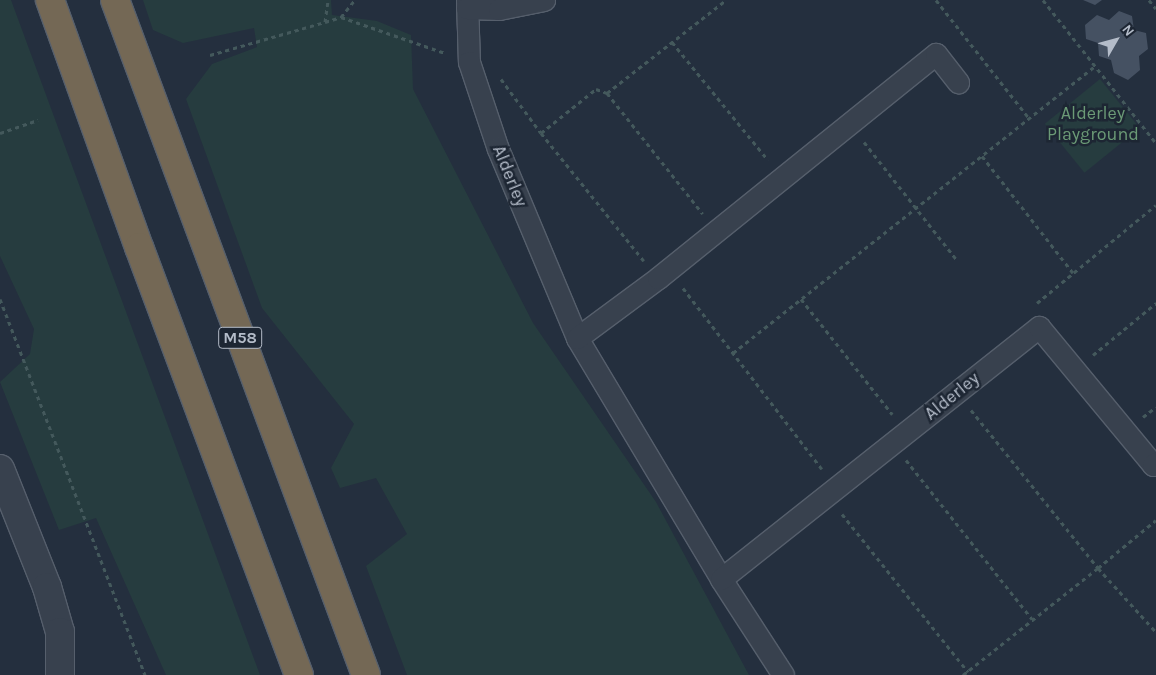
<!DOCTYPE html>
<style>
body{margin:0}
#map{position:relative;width:1156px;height:675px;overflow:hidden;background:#242f3e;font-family:Karla,sans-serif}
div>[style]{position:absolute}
.green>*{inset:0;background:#263c3f;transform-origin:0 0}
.building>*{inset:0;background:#455162}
.path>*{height:3px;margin-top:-1.5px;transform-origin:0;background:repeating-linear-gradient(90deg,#44595c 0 4px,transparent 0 8px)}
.roads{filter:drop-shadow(1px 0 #565f6c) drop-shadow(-1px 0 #565f6c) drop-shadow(0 1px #565f6c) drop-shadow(0 -1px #565f6c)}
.minor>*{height:21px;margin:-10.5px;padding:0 10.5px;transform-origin:10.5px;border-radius:10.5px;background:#38414e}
.tertiary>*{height:28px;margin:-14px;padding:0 14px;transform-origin:14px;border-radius:14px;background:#38414e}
.motorway>*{height:28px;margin:-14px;padding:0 14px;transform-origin:14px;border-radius:14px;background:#746855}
span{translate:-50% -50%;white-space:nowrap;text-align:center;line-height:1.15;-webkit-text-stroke:5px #1d2633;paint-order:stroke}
.shield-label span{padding:1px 4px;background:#1d2633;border:1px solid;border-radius:4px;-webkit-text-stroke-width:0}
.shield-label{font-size:16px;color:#b4bcc9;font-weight:700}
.park-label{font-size:18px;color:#6b9a76}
.street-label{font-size:18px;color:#b4bcc9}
.north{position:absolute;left:1091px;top:15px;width:50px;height:50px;-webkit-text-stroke:4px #1d2633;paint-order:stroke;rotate:52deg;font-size:14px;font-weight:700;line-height:20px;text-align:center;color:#b4bcc9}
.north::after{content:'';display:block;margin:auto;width:18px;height:22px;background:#b4bcc9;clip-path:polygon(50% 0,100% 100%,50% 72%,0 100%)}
</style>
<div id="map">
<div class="green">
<div style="clip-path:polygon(0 0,11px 0,260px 675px,166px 675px,96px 518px,59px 530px,0 382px,30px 354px,34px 329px,0 256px)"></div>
<div style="clip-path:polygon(143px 0,331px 0,332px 15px,377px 21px,411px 35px,413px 89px,533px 323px,656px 502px,749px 675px,407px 675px,366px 566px,407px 534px,376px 478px,340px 488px,331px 468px,354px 424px,262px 308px,186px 99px,212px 64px,257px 47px,254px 28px,183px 43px,153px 30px)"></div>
<div style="left:1100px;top:79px;width:63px;height:71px;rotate:51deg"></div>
</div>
<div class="building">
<div style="clip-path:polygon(1083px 0,1102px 0,1095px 5px)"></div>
<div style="clip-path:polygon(1119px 11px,1132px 16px,1134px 30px,1146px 33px,1148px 49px,1139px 56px,1140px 70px,1128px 80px,1114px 73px,1111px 60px,1099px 56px,1098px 43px,1086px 39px,1085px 25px,1097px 15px,1109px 20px)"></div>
</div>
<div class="path">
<div style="left:936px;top:0;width:150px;rotate:51.8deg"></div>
<div style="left:1043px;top:0;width:182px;rotate:51.7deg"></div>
<div style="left:1149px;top:0;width:11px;rotate:52deg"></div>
<div style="left:341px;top:17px;width:110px;rotate:19.1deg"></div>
<div style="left:325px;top:22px;width:17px;rotate:-17deg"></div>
<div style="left:341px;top:17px;width:22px;rotate:-51deg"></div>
<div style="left:672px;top:42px;width:152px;rotate:50.9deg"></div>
<div style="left:210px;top:55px;width:120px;rotate:-16deg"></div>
<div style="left:325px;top:22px;width:22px;rotate:-82deg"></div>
<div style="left:501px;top:79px;width:67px;rotate:53.5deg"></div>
<div style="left:541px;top:133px;width:70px;rotate:-38.7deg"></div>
<div style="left:596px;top:89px;width:12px;rotate:20deg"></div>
<div style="left:607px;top:93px;width:151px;rotate:-38deg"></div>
<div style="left:607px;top:93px;width:154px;rotate:51.6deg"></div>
<div style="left:0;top:133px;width:40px;rotate:-18.9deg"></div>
<div style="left:541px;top:133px;width:164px;rotate:51.2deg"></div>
<div style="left:864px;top:142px;width:150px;rotate:51.8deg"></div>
<div style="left:982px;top:156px;width:148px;rotate:52.1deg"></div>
<div style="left:683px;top:288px;width:228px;rotate:52.5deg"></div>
<div style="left:0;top:299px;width:403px;rotate:68.9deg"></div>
<div style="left:801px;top:299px;width:147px;rotate:51.6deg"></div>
<div style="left:1037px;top:303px;width:154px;rotate:-39.5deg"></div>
<div style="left:733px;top:353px;width:462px;rotate:-38.4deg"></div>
<div style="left:1093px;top:355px;width:82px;rotate:-39.5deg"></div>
<div style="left:971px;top:410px;width:203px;rotate:51.2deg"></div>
<div style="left:1098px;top:568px;width:75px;rotate:-39.6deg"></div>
<div style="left:1143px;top:417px;width:16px;rotate:-38deg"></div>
<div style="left:906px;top:460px;width:203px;rotate:51.6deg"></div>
<div style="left:842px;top:514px;width:202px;rotate:51.4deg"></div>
<div style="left:963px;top:675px;width:172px;rotate:-38.4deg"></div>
<div style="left:1098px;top:568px;width:86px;rotate:47.8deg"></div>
</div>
<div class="roads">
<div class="minor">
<div style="left:467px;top:0;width:62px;rotate:88.2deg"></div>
<div style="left:469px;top:62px;width:92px;rotate:71.6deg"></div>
<div style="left:498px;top:149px;width:205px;rotate:67.3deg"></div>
<div style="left:577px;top:338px;width:281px;rotate:59.1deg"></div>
<div style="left:721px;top:579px;width:114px;rotate:57.1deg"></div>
<div style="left:467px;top:8px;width:32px;rotate:2deg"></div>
<div style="left:499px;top:9px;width:46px;rotate:-11.3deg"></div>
<div style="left:577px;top:338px;width:101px;rotate:-36.5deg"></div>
<div style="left:658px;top:278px;width:357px;rotate:-38.9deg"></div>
<div style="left:936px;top:54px;width:36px;rotate:52deg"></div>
<div style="left:721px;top:579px;width:406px;rotate:-38.4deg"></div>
<div style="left:1039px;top:327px;width:179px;rotate:50.4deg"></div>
<div style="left:1153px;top:465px;width:4px;rotate:-34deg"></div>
</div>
<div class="tertiary">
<div style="left:0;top:469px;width:127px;rotate:68.3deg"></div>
<div style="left:47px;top:587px;width:47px;rotate:73.9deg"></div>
<div style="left:60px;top:632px;width:43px;rotate:90deg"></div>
</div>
<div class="motorway">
<div style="left:50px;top:0;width:263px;rotate:70.2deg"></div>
<div style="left:139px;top:247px;width:457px;rotate:69.5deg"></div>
<div style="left:115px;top:0;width:720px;rotate:69.6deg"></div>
</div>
</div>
<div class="shield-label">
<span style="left:240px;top:338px">M58</span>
</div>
<div class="park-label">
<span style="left:1093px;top:124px">Alderley<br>Playground</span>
</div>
<div class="street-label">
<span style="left:510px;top:176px;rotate:68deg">Alderley</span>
<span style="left:952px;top:396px;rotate:-39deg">Alderley</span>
</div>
<div class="north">N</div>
</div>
